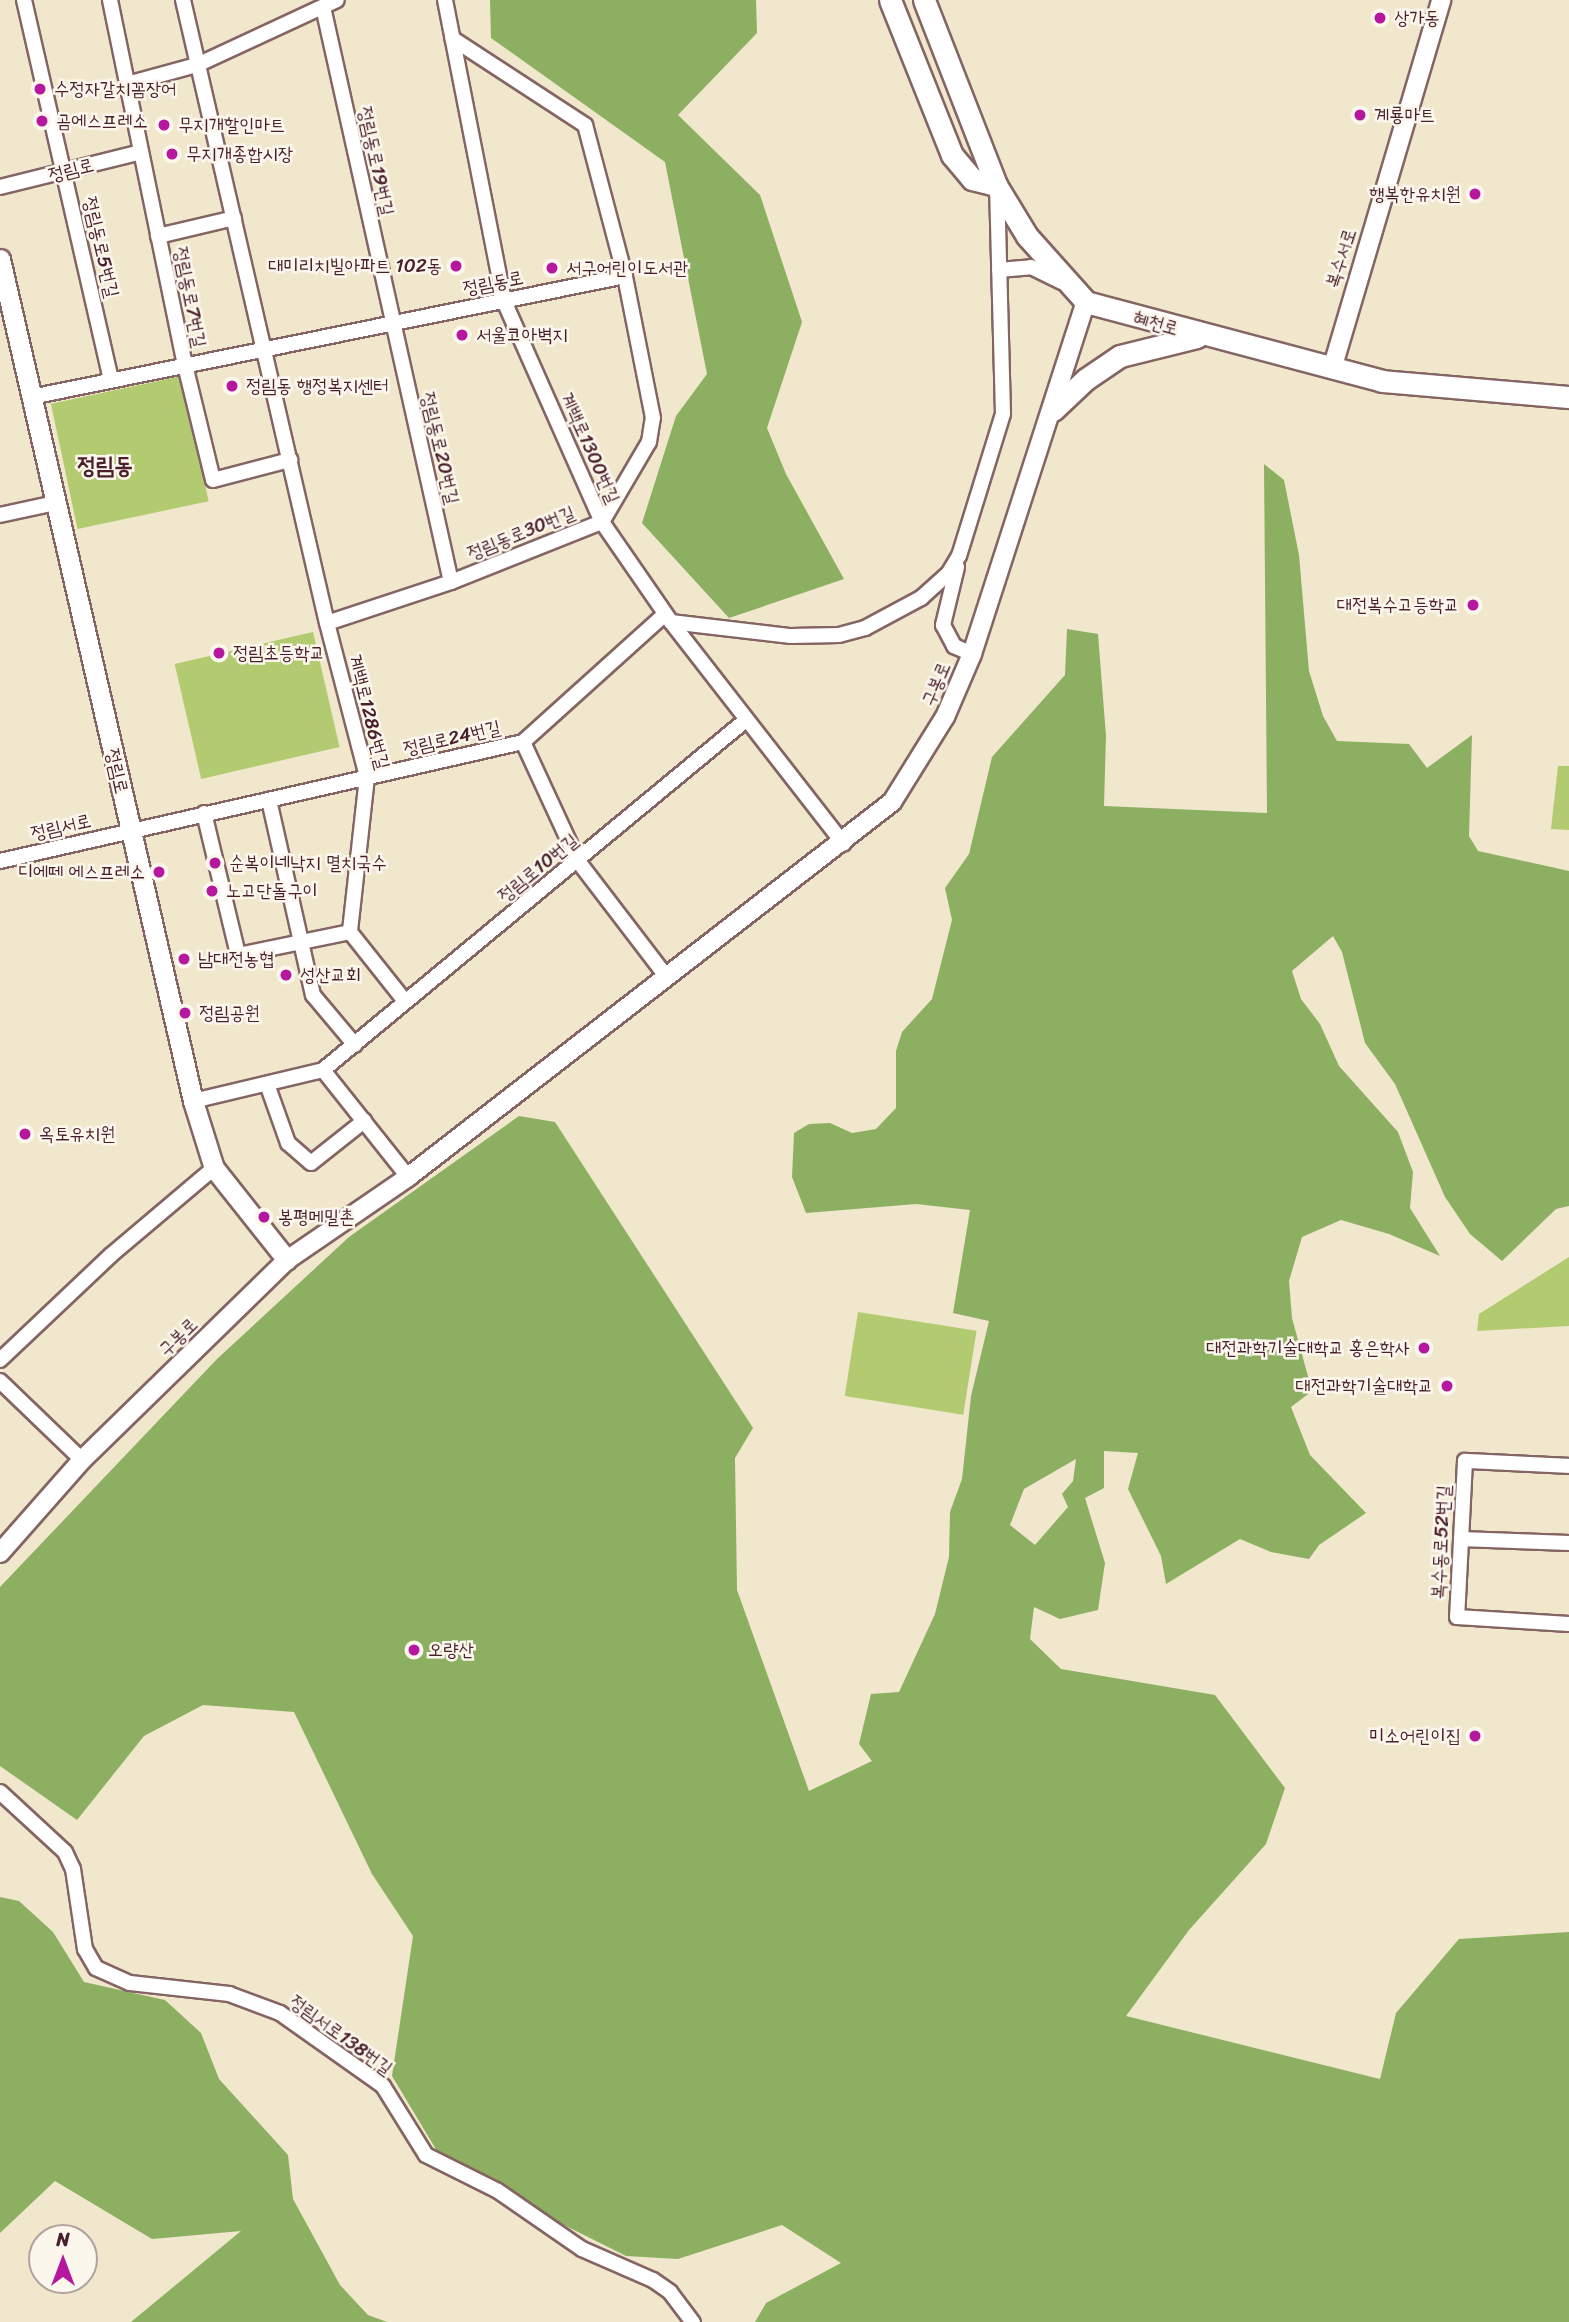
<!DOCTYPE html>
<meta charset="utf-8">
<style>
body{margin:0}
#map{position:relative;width:1569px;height:2322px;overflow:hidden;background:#f1e7cc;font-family:Sriracha,"Poor Story",sans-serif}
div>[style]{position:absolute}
.green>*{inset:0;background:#b2cb70;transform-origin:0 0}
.forest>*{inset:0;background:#8daf62}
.roads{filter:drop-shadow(2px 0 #846563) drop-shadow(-2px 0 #846563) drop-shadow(0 2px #846563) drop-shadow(0 -2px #846563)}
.minor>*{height:14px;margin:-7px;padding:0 7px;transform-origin:7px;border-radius:7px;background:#fff}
.tertiary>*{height:18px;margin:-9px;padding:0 9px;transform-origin:9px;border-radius:9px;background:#fff}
.secondary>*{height:19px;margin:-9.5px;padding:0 9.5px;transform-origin:9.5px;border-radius:9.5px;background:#fff}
.primary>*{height:21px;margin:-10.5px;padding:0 10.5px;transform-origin:10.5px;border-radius:10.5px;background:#fff}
.dots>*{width:19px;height:19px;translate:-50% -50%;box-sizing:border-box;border:4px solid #fbf7ec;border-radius:50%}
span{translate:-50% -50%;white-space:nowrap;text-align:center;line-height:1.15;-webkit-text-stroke:5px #fbf7ec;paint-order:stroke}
.poi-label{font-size:19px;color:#4a1f2b}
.left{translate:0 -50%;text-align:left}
.right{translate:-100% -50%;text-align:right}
.street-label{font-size:19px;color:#4a1f2b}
.quarter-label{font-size:23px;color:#4a1f2b;font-weight:700}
.north{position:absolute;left:28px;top:2224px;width:70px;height:70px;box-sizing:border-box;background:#fbf7ec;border:2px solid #b4a19f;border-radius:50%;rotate:0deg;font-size:19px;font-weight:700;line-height:28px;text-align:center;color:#4a1f2b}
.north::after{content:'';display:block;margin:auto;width:24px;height:32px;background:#b5179e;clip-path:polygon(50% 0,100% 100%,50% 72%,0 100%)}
</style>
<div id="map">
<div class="green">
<div style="left:182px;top:376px;width:128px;height:134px;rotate:78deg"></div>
<div style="left:313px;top:632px;width:118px;height:142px;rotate:77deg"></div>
<div style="clip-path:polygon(1558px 766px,1569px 766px,1569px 830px,1551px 829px)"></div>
<div style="clip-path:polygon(1569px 1257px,1569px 1326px,1477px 1331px,1479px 1314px)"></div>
<div style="left:858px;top:1312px;width:120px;height:85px;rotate:9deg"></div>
</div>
<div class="forest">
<div style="clip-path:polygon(490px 0,756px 0,757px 33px,678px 115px,760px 195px,802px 322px,767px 428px,786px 474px,844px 579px,729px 618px,642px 523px,676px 416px,707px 374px,665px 162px,491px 38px)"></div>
<div style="clip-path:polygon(evenodd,1264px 464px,1284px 480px,1299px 555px,1309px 671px,1323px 716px,1337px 741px,1409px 744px,1427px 768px,1472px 735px,1469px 836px,1478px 851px,1569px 871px,1569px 1206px,1556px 1209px,1502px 1261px,1470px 1234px,1445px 1197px,1395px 1084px,1365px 1043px,1342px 952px,1333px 936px,1292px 971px,1301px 999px,1320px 1024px,1339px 1066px,1398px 1132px,1413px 1172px,1410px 1208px,1440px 1256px,1389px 1234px,1341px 1220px,1302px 1237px,1289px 1281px,1292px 1318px,1312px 1391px,1291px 1407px,1310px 1455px,1366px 1513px,1319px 1545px,1309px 1559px,1271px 1552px,1240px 1539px,1166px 1584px,1161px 1556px,1128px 1489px,1138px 1453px,1104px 1451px,1104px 1488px,1085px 1498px,1105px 1563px,1098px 1610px,1060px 1619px,1034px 1607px,1030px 1639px,1061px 1669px,1215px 1695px,1285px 1788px,1266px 1844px,1189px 1930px,1126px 2016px,1380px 2079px,1396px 2013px,1459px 1939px,1569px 1932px,1569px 2322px,755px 2322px,766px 2303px,841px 2263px,782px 2225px,678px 2259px,626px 2256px,446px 2166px,392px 2076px,413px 1936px,372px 1874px,294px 1712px,203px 1705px,144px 1736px,77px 1820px,0 1766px,0 1587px,217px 1359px,349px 1237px,519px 1116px,555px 1122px,753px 1428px,735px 1458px,737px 1590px,809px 1791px,872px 1761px,859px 1744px,871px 1694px,899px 1692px,935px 1614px,949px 1557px,950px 1512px,962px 1479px,971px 1396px,989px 1321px,953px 1313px,970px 1210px,916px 1204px,806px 1213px,792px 1177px,794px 1133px,809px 1124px,830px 1123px,852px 1133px,876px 1129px,896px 1108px,896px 1051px,902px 1032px,932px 999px,952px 920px,945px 888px,969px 854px,992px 757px,1065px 675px,1067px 629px,1098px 634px,1106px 736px,1104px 806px,1267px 813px,1264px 464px,1076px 1459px,1073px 1481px,1062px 1494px,1068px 1507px,1035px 1545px,1010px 1525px,1024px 1489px,1076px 1459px)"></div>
<div style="clip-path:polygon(0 1897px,19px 1901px,53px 1932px,84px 1982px,165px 2000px,201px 2033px,219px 2079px,288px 2155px,293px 2199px,340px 2285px,368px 2315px,387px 2322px,131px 2322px,241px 2231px,152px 2239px,55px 2181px,0 2233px)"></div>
</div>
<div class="roads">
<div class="minor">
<div style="left:24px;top:0;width:390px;rotate:77.1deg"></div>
<div style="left:110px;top:0;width:373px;rotate:78.4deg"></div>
<div style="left:185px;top:365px;width:118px;rotate:76.3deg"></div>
<div style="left:213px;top:480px;width:80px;rotate:-14.6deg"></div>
<div style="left:183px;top:0;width:639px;rotate:76.99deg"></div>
<div style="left:327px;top:623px;width:159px;rotate:75.4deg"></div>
<div style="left:367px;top:777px;width:156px;rotate:96.3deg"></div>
<div style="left:350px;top:932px;width:87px;rotate:51.5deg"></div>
<div style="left:445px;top:0;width:307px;rotate:78.9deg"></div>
<div style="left:504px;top:301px;width:242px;rotate:66.1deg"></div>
<div style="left:602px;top:522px;width:121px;rotate:55.4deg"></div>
<div style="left:671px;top:622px;width:281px;rotate:52.1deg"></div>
<div style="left:323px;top:7px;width:589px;rotate:77.45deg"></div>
<div style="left:127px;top:84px;width:73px;rotate:-15.2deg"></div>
<div style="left:197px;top:65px;width:154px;rotate:-24.9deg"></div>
<div style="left:0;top:187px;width:145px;rotate:-13.9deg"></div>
<div style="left:158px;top:236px;width:78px;rotate:-13.3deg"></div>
<div style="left:999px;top:270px;width:32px;rotate:-5deg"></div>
<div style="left:1031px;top:267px;width:34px;rotate:26deg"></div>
<div style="left:31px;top:397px;width:606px;rotate:-11.51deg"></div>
<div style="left:0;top:515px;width:56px;rotate:-12.3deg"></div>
<div style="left:957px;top:567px;width:60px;rotate:103.6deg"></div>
<div style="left:943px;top:625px;width:24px;rotate:62deg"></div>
<div style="left:954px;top:646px;width:20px;rotate:24deg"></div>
<div style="left:671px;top:622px;width:121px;rotate:6.7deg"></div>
<div style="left:791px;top:636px;width:48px;rotate:-1.2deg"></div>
<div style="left:839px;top:635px;width:27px;rotate:-15deg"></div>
<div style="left:865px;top:628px;width:64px;rotate:-28.2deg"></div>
<div style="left:921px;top:598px;width:36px;rotate:-42deg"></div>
<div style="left:948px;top:574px;width:21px;rotate:-59deg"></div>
<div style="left:959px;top:556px;width:149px;rotate:-72.8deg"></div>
<div style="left:1003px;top:414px;width:224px;rotate:-91.5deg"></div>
<div style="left:327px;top:623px;width:131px;rotate:-18.3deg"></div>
<div style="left:451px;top:582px;width:162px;rotate:-21.7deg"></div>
<div style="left:602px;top:522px;width:93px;rotate:-59.6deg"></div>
<div style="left:649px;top:442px;width:24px;rotate:-81deg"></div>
<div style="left:653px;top:418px;width:145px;rotate:-101.2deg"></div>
<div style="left:625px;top:276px;width:156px;rotate:-104.8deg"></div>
<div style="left:585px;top:125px;width:158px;rotate:-146.9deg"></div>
<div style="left:523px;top:742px;width:131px;rotate:65.2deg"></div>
<div style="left:578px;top:861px;width:145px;rotate:52.6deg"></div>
<div style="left:269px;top:800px;width:200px;rotate:77.3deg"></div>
<div style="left:313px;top:995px;width:65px;rotate:50deg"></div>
<div style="left:204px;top:813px;width:146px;rotate:76.5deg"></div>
<div style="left:238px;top:955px;width:114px;rotate:-11.6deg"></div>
<div style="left:0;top:861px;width:536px;rotate:-12.82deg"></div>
<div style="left:523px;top:742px;width:191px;rotate:-42deg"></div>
<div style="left:323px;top:1070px;width:137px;rotate:51.5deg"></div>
<div style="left:267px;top:1084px;width:63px;rotate:70.4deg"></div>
<div style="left:288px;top:1143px;width:30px;rotate:41deg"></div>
<div style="left:311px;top:1163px;width:68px;rotate:-38.4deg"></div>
<div style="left:193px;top:1101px;width:134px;rotate:-13.4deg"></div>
<div style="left:323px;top:1070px;width:549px;rotate:-39.61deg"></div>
<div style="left:0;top:1360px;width:153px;rotate:-43.4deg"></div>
<div style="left:111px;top:1255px;width:135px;rotate:-40.2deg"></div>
<div style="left:0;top:1381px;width:114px;rotate:43.9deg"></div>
<div style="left:1569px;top:1466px;width:104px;rotate:-177.2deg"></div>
<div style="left:1465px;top:1461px;width:156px;rotate:92.9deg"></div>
<div style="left:1457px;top:1617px;width:112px;rotate:3.6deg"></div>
<div style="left:1461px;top:1539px;width:108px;rotate:2.1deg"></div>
<div style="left:0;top:1792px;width:88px;rotate:42.7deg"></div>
<div style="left:65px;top:1852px;width:19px;rotate:65deg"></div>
<div style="left:73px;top:1869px;width:81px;rotate:81.5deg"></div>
<div style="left:85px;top:1949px;width:22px;rotate:60deg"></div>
<div style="left:96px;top:1968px;width:37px;rotate:24deg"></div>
<div style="left:130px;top:1983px;width:100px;rotate:6.3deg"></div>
<div style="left:229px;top:1994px;width:54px;rotate:20.4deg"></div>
<div style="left:280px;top:2013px;width:126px;rotate:35.3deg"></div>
<div style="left:383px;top:2086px;width:81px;rotate:58.1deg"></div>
<div style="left:426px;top:2155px;width:80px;rotate:26.6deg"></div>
<div style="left:498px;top:2191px;width:102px;rotate:34.6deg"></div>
<div style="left:582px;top:2249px;width:77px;rotate:23.6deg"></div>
<div style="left:653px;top:2280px;width:21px;rotate:35deg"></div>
<div style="left:670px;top:2292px;width:38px;rotate:53deg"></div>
</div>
<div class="tertiary">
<div style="left:1332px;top:369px;width:385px;rotate:-73.5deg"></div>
<div style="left:0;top:1553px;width:124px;rotate:-48.6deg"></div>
<div style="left:82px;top:1460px;width:286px;rotate:-44.3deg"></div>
<div style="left:287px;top:1260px;width:147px;rotate:-34.4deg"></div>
<div style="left:408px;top:1177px;width:612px;rotate:-37.77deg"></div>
<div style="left:892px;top:802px;width:100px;rotate:-58.1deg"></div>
<div style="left:945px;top:717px;width:69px;rotate:-66.8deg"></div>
<div style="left:972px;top:654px;width:370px;rotate:-72.1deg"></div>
</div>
<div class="secondary">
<div style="left:0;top:259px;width:864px;rotate:77.09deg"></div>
<div style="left:193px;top:1101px;width:70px;rotate:72.6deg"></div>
<div style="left:214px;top:1168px;width:117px;rotate:51.6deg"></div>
</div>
<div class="primary">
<div style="left:890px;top:0;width:167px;rotate:68.2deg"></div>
<div style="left:952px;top:155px;width:31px;rotate:50deg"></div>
<div style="left:972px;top:179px;width:25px;rotate:14deg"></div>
<div style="left:924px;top:0;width:199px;rotate:68.7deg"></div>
<div style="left:996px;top:185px;width:60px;rotate:58.7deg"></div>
<div style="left:1027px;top:236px;width:89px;rotate:48.2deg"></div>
<div style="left:1086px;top:302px;width:306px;rotate:14.9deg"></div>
<div style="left:1382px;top:381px;width:188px;rotate:4.9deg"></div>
<div style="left:1053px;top:410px;width:45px;rotate:-43.2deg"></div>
<div style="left:1086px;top:379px;width:41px;rotate:-34.1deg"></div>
<div style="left:1120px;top:356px;width:79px;rotate:-13.9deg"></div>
</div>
</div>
<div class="dots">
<div style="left:1380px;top:18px;background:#b5179e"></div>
<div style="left:40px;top:89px;background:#b5179e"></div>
<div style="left:1360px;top:115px;background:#b5179e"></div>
<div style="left:42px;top:121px;background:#b5179e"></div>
<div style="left:164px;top:125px;background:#b5179e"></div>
<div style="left:172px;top:154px;background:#b5179e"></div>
<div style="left:1475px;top:194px;background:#b5179e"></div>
<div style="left:456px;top:266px;background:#b5179e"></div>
<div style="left:552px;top:268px;background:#b5179e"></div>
<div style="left:462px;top:335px;background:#b5179e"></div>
<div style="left:232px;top:386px;background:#b5179e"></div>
<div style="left:1473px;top:605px;background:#b5179e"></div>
<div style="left:219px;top:653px;background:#b5179e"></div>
<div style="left:215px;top:863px;background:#b5179e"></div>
<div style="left:159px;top:872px;background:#b5179e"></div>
<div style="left:212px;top:891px;background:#b5179e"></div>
<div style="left:184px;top:959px;background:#b5179e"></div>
<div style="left:286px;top:975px;background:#b5179e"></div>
<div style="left:185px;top:1013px;background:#b5179e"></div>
<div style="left:25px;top:1134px;background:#b5179e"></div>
<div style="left:264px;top:1217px;background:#b5179e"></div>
<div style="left:1424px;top:1348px;background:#b5179e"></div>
<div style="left:1447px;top:1386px;background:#b5179e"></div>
<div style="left:414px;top:1650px;background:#b5179e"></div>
<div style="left:1475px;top:1736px;background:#b5179e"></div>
</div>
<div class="poi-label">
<span class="left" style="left:1394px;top:18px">상가동</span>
<span class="left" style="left:54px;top:89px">수정자갈치꼼장어</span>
<span class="left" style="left:1374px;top:115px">계룡마트</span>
<span class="left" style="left:56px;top:121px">곰에스프레소</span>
<span class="left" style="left:178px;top:125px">무지개할인마트</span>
<span class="left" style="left:186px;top:154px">무지개종합시장</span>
<span class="right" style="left:1461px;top:194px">행복한유치원</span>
<span class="right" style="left:442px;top:266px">대미리치빌아파트 102동</span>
<span class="left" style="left:566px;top:268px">서구어린이도서관</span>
<span class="left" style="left:476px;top:335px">서울코아벽지</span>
<span class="left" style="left:246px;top:386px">정림동 행정복지센터</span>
<span class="right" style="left:1459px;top:605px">대전복수고등학교</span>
<span class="left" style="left:233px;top:653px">정림초등학교</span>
<span class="left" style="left:229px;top:863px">순복이네낙지 멸치국수</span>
<span class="right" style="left:145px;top:872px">디에떼 에스프레소</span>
<span class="left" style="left:226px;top:891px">노고단돌구이</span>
<span class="left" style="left:198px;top:959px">남대전농협</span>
<span class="left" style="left:300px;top:975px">성산교회</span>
<span class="left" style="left:199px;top:1013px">정림공원</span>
<span class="left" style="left:39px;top:1134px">옥토유치원</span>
<span class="left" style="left:278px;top:1217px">봉평메밀촌</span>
<span class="right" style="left:1410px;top:1348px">대전과학기술대학교 홍은학사</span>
<span class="right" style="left:1433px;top:1386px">대전과학기술대학교</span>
<span class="left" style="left:428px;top:1650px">오량산</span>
<span class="right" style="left:1461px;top:1736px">미소어린이집</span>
</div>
<div class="street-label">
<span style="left:376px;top:161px;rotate:78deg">정림동로19번길</span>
<span style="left:71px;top:170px;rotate:-14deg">정림로</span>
<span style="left:101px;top:247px;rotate:77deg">정림동로5번길</span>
<span style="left:1341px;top:258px;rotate:-72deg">복수서로</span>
<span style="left:493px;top:283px;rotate:-11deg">정림동로</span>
<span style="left:190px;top:297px;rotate:79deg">정림동로7번길</span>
<span style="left:1156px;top:323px;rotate:16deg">혜천로</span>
<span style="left:440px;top:448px;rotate:77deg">정림동로20번길</span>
<span style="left:590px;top:448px;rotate:66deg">계백로1300번길</span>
<span style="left:521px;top:533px;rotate:-22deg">정림동로30번길</span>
<span style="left:936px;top:684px;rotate:-67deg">구봉로</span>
<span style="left:369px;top:712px;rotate:76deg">계백로1286번길</span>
<span style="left:452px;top:738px;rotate:-13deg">정림로24번길</span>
<span style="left:117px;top:771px;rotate:77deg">정림로</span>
<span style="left:61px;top:827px;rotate:-13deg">정림서로</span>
<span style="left:538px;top:868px;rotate:-39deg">정림로10번길</span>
<span style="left:178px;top:1337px;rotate:-44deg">구봉로</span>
<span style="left:1441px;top:1542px;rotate:-87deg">복수동로52번길</span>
<span style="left:341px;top:2035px;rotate:36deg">정림서로138번길</span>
</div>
<div class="quarter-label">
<span style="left:105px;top:466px">정림동</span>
</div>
<div class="north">N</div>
</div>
